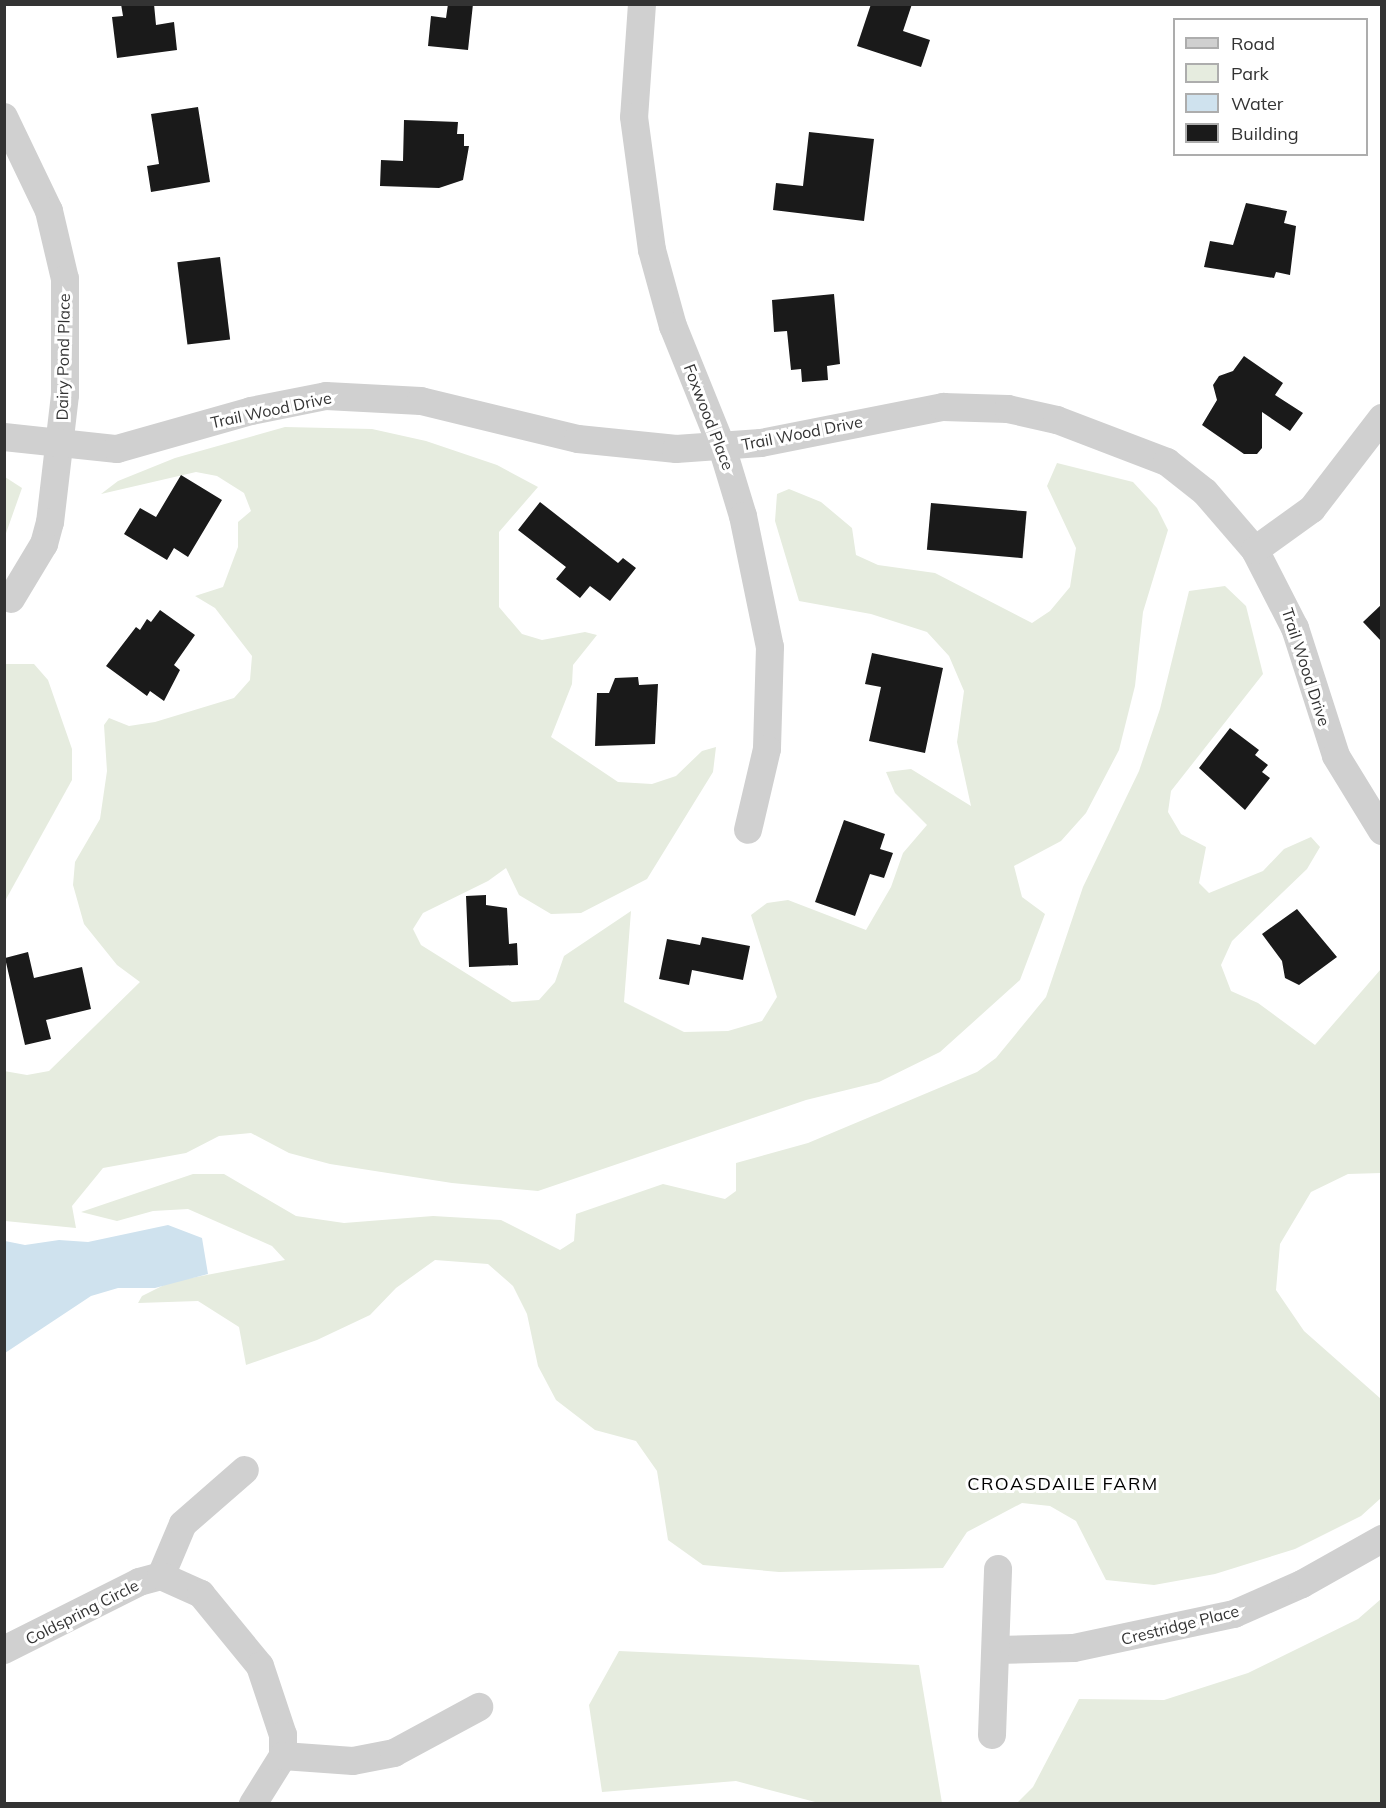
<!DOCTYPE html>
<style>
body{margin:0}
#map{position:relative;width:1386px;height:1808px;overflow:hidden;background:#fff;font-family:Mulish,sans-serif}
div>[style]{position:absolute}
.green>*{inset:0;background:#e6ecdf}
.water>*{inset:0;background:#cfe2ee}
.building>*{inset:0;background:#1a1a1a;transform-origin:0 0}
.minor>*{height:28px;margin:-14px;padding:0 14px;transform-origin:14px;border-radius:14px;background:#d0d0d0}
span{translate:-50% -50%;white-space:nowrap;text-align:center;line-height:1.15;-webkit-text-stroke:6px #fff;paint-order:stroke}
.street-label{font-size:16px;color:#333}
.neighbourhood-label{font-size:18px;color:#000;letter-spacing:1.5px}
.frame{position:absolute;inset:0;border:6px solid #333;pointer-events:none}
.legend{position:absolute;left:1173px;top:18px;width:195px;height:138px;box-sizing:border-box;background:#fff;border:2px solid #adadad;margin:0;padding:8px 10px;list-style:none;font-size:18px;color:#333}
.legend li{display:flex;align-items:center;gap:12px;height:30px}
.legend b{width:30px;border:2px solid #adadad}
</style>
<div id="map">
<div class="green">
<div style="clip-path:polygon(285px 427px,372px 429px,426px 441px,497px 465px,538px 487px,499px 532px,499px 607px,522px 634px,542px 640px,585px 632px,597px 635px,573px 665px,572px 684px,551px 737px,618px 782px,652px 784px,676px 776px,702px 751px,716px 747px,713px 772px,647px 879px,581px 913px,551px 914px,519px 895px,506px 868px,488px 881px,423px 913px,413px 929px,421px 945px,512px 1002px,539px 1000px,555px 982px,564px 956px,631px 911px,624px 1002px,684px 1032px,728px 1031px,762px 1021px,777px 997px,751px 915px,767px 903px,788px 900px,866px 930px,891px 887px,903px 853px,927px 825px,895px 793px,886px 772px,911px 769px,971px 806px,957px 742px,964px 691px,949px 656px,927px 632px,871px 614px,799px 601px,775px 521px,777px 494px,789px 489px,821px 502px,852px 528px,856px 555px,878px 565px,935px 573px,1032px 623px,1050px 611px,1070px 587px,1076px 548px,1047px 486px,1057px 463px,1133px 482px,1157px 508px,1168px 530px,1143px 612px,1135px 686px,1119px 750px,1086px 813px,1061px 841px,1014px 866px,1022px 897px,1045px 914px,1020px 980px,940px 1052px,879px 1082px,806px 1100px,538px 1191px,452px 1183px,330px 1164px,289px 1153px,251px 1133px,219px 1136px,186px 1153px,103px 1168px,72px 1206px,76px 1228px,5px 1221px,4px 1071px,27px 1075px,49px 1071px,140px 982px,117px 965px,84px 924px,73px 885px,75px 862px,100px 819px,107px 771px,104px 725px,109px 718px,129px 726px,155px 722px,234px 698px,250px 680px,252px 656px,215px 608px,195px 596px,223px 587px,238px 547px,238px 522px,251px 511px,244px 493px,217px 476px,196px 472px,101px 494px,118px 481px,175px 458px)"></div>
<div style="clip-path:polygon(5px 477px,22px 488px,5px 536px)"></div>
<div style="clip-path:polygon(1225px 586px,1246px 606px,1263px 674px,1171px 791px,1168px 812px,1181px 834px,1206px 847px,1199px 883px,1209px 893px,1263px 871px,1284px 849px,1311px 837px,1320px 847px,1307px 869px,1232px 941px,1221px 965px,1231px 991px,1258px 1003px,1315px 1045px,1381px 969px,1381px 1173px,1348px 1174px,1311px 1192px,1280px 1244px,1276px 1290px,1304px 1331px,1381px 1399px,1381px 1498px,1361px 1516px,1295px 1549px,1215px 1574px,1154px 1585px,1106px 1580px,1076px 1521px,1050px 1506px,1022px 1503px,967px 1532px,943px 1568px,779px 1572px,703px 1565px,668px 1540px,657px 1471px,636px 1441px,595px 1430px,556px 1400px,538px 1366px,527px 1314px,513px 1286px,488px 1264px,435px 1260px,396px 1288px,370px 1315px,317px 1340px,246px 1365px,239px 1327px,198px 1301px,138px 1303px,142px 1296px,170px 1282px,285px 1260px,272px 1246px,188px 1209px,153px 1211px,117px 1221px,81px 1212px,193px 1174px,224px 1174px,296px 1216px,344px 1223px,433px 1216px,501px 1220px,560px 1250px,574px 1241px,576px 1214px,663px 1184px,725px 1199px,736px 1191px,736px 1163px,808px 1143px,977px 1072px,996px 1058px,1046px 997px,1083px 887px,1139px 771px,1160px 709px,1189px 591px)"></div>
<div style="clip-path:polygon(5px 664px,34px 664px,48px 680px,72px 749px,72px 780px,5px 901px)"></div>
<div style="clip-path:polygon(1381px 1599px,1381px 1803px,1017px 1803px,1033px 1787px,1079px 1699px,1164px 1700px,1248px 1673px,1358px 1619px)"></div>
<div style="clip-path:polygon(619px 1651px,919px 1665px,942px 1803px,819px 1803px,736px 1781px,602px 1792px,589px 1705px)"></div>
</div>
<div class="water">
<div style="clip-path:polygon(168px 1225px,202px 1238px,208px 1274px,155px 1288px,118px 1288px,91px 1296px,5px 1353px,5px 1241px,25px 1245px,59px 1240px,88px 1242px)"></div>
</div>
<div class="building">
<div style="clip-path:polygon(121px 4px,154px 4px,156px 25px,174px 22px,177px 50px,117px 58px,112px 17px,123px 16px)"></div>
<div style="clip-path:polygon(448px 4px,473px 4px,468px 50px,428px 46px,431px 16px,446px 18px)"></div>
<div style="clip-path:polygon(871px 4px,912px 4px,903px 31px,930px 40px,921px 67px,857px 46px)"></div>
<div style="clip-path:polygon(198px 107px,210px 182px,151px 192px,147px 166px,159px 164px,151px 114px)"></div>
<div style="clip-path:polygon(404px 120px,458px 122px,457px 134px,464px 134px,464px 146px,469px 146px,463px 180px,439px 188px,380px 186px,381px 160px,403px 161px)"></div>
<div style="clip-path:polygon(809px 132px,874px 139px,864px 221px,773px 210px,776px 183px,803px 186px)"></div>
<div style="clip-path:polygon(1246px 203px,1287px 211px,1284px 223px,1296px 226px,1290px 275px,1276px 272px,1274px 278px,1204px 267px,1210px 241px,1233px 245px)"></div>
<div style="left:220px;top:257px;width:83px;height:43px;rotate:83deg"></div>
<div style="clip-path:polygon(834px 294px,840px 364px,827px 366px,828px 380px,802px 382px,801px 369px,791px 370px,787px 331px,774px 332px,772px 300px)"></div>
<div style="clip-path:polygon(1244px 356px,1283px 383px,1275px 395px,1303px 413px,1290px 431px,1262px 412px,1262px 448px,1257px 454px,1244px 454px,1202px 425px,1217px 400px,1213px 385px,1219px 376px,1233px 371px)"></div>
<div style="clip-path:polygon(181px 475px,222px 500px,188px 557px,174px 548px,167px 560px,124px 534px,140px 508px,156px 517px)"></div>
<div style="clip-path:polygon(540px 502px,618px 563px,623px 558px,636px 568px,610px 601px,590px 586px,580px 598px,556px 579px,566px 567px,518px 530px)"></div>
<div style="left:931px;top:503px;width:96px;height:47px;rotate:5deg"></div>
<div style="clip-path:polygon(1382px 604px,1382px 642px,1363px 622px)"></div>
<div style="clip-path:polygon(160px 610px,195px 635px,174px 665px,180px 670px,164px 701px,150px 691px,147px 696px,106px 666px,136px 627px,140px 630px,147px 619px,151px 622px)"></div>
<div style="clip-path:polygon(872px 653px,943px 668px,925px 753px,869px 741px,881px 687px,865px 684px)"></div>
<div style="clip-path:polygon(638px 677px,639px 685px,658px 684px,655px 744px,595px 746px,597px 693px,609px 693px,615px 678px)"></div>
<div style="clip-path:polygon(1230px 728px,1259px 750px,1255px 755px,1268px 765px,1262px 772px,1270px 778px,1245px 810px,1199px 768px)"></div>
<div style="clip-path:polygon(844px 820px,885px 834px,880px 849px,893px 853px,884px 878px,870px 874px,855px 916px,815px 902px)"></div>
<div style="clip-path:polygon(486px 895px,486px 905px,507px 908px,509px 944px,517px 943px,518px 965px,469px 967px,466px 896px)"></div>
<div style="clip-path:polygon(1297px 909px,1337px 957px,1299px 985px,1285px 978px,1282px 961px,1262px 934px)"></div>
<div style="clip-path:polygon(702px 937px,750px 946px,743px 980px,692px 970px,689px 985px,659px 979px,667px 939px,700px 945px)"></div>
<div style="clip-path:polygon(28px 952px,34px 978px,82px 967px,91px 1009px,46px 1020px,51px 1039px,25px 1045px,5px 958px)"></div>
</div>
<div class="minor">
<div style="left:642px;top:4px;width:113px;rotate:94deg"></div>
<div style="left:634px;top:117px;width:134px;rotate:82.3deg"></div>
<div style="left:652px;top:250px;width:79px;rotate:74.6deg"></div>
<div style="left:673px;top:326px;width:131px;rotate:68deg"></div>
<div style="left:722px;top:447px;width:72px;rotate:73.1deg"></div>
<div style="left:743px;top:516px;width:134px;rotate:78.4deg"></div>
<div style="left:770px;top:647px;width:102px;rotate:91.7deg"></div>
<div style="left:767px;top:749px;width:83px;rotate:103.2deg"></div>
<div style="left:4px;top:117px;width:104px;rotate:64.4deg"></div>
<div style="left:49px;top:211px;width:70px;rotate:76.8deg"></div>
<div style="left:65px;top:279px;width:116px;rotate:90deg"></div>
<div style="left:65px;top:395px;width:128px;rotate:96.7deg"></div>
<div style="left:50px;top:522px;width:23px;rotate:105deg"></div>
<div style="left:44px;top:544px;width:64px;rotate:121deg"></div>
<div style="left:4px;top:437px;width:114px;rotate:6.1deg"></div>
<div style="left:117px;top:449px;width:139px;rotate:-15.8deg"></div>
<div style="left:251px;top:411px;width:76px;rotate:-11.3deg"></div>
<div style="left:326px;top:396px;width:95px;rotate:3deg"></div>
<div style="left:421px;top:401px;width:162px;rotate:13.6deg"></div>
<div style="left:578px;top:439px;width:99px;rotate:5.8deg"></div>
<div style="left:676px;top:449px;width:85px;rotate:-4deg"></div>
<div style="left:761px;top:443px;width:186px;rotate:-11.2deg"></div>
<div style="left:943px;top:407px;width:65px;rotate:1.8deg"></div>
<div style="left:1008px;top:409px;width:50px;rotate:12.7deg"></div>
<div style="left:1057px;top:420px;width:118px;rotate:20.9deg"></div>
<div style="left:1167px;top:462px;width:48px;rotate:38.3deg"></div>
<div style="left:1205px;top:492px;width:77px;rotate:49.2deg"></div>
<div style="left:1255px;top:550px;width:88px;rotate:62.9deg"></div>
<div style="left:1295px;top:628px;width:134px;rotate:72.2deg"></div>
<div style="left:1336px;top:756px;width:88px;rotate:58.5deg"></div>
<div style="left:1255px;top:550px;width:70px;rotate:-35.7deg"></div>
<div style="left:1312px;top:509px;width:115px;rotate:-52.4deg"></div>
<div style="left:161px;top:1576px;width:56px;rotate:-67.1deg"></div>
<div style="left:183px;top:1524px;width:82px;rotate:-41.1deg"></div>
<div style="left:4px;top:1650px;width:151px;rotate:-26.7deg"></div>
<div style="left:139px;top:1582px;width:23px;rotate:-15deg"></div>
<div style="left:161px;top:1576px;width:44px;rotate:24.2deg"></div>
<div style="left:201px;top:1594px;width:93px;rotate:50.7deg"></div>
<div style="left:260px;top:1666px;width:73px;rotate:71.6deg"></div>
<div style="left:283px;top:1735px;width:21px;rotate:90deg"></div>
<div style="left:283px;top:1756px;width:57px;rotate:122deg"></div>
<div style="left:997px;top:1650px;width:77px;rotate:-1.5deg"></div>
<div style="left:1074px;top:1648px;width:164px;rotate:-12deg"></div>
<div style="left:1234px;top:1614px;width:74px;rotate:-23.8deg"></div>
<div style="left:1302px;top:1584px;width:92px;rotate:-29.4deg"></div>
<div style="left:992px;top:1735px;width:166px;rotate:-87.9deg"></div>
<div style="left:283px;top:1756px;width:70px;rotate:4.1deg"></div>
<div style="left:353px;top:1761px;width:42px;rotate:-11deg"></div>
<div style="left:394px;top:1753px;width:97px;rotate:-28.4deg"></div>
</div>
<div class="street-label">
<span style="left:63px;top:357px;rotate:-89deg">Dairy Pond Place</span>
<span style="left:271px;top:410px;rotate:-12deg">Trail Wood Drive</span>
<span style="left:709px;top:417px;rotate:69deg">Foxwood Place</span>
<span style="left:802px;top:433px;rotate:-11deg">Trail Wood Drive</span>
<span style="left:1306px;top:667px;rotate:72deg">Trail Wood Drive</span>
<span style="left:82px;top:1612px;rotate:-27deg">Coldspring Circle</span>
<span style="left:1180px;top:1625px;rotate:-14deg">Crestridge Place</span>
</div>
<div class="neighbourhood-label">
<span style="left:1063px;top:1484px">CROASDAILE FARM</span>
</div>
<div class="frame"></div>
<ul class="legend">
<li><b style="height:8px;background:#d0d0d0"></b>Road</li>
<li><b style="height:16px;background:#e6ecdf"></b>Park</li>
<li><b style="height:16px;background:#cfe2ee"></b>Water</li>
<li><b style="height:16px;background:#1a1a1a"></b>Building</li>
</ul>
</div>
